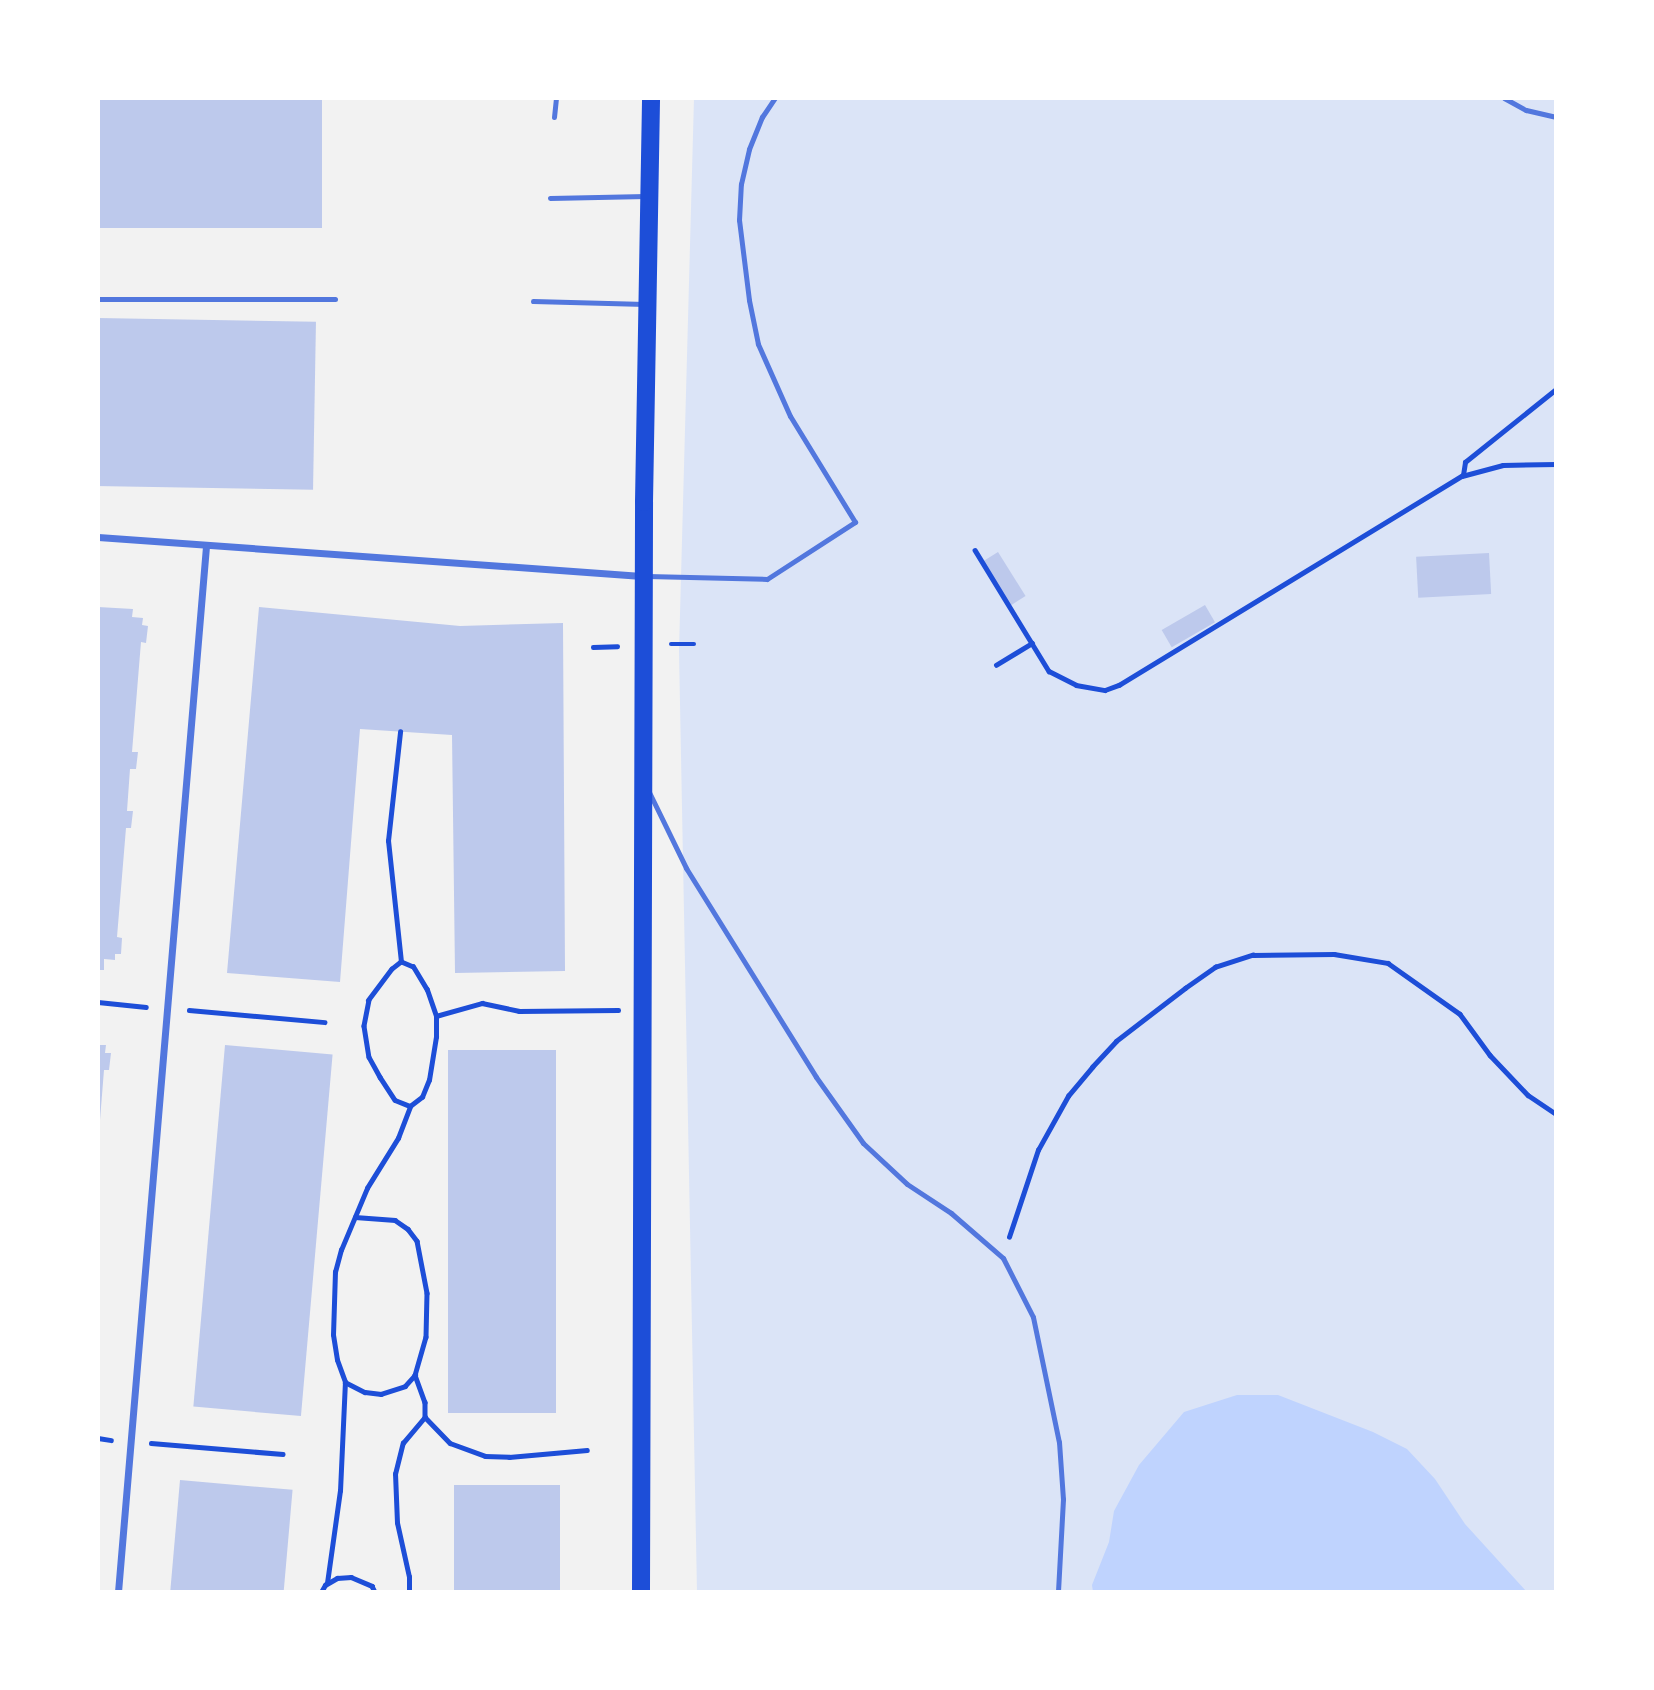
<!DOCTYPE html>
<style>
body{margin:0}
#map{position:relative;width:1654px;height:1690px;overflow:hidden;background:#f2f2f2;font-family:"Exo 2",sans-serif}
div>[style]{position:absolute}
.green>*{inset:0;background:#dbe4f7}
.water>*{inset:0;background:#bfd3fe}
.building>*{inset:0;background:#bdc9ec;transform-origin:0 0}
.path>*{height:4.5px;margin:-2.25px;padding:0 2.25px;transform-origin:2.25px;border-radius:2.25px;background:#1d4ed8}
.service>*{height:5px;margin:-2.5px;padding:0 2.5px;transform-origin:2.5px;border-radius:2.5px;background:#5277de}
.minor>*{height:7px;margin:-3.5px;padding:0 3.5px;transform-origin:3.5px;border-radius:3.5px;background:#5277de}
.primary>*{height:18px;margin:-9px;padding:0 9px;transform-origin:9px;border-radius:9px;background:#1d4ed8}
span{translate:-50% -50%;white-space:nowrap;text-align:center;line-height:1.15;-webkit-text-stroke:7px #fff;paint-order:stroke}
.frame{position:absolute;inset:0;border:100px solid #fff;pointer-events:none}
</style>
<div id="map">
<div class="green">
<div style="clip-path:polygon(694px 98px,1556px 98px,1556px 1592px,697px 1592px,679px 651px)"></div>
</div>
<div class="water">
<div style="clip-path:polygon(1237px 1395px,1278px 1395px,1373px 1432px,1407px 1449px,1435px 1479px,1465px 1524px,1527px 1592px,1093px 1592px,1092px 1585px,1109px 1542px,1114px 1511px,1139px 1465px,1184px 1412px)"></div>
</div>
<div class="building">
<div style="left:98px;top:98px;width:224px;height:130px"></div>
<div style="left:98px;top:318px;width:218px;height:168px;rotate:1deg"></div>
<div style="left:998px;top:552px;width:52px;height:18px;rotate:58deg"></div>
<div style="left:1489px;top:553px;width:41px;height:73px;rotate:87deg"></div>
<div style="left:1205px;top:605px;width:20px;height:50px;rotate:60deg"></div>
<div style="clip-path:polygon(98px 607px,133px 609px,132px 617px,143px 618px,142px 625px,148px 626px,146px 643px,141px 642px,132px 752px,138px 752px,136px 769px,130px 769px,127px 811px,133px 811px,131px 828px,126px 828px,117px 937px,122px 938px,121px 954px,115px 954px,115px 960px,104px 959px,104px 970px,98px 970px)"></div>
<div style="clip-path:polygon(259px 607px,460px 626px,563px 623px,565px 971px,455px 973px,452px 735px,360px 729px,340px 982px,227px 973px)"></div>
<div style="clip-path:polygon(98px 1045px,106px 1045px,105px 1053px,111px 1053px,109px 1070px,104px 1070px,100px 1120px)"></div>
<div style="left:225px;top:1045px;width:108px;height:363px;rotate:5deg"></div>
<div style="left:556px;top:1050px;width:363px;height:108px;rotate:90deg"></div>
<div style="left:180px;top:1480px;width:113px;height:112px;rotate:5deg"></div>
<div style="left:454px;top:1485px;width:106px;height:107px"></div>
</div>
<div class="path">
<div style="left:1463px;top:475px;width:13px;rotate:-81deg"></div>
<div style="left:1465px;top:462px;width:117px;rotate:-38.7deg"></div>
<div style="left:975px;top:550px;width:142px;rotate:58.6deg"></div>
<div style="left:1049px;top:671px;width:30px;rotate:27deg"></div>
<div style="left:1076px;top:685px;width:29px;rotate:10deg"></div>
<div style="left:1105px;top:690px;width:15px;rotate:-20deg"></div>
<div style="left:1119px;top:685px;width:402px;rotate:-31.4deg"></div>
<div style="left:1462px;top:476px;width:42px;rotate:-15deg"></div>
<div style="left:1503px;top:465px;width:53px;rotate:-1.1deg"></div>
<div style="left:671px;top:644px;width:23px"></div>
<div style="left:593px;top:647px;width:24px;rotate:-2deg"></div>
<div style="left:996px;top:665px;width:42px;rotate:-31.4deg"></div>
<div style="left:401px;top:962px;width:11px;rotate:142deg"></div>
<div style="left:392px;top:969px;width:39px;rotate:127deg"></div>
<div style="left:369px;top:1000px;width:26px;rotate:101deg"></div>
<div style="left:364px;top:1026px;width:31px;rotate:81deg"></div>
<div style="left:369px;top:1057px;width:23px;rotate:61deg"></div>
<div style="left:380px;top:1077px;width:27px;rotate:57deg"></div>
<div style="left:395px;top:1100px;width:16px;rotate:22deg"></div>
<div style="left:98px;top:1002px;width:48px;rotate:5.9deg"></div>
<div style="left:189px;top:1010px;width:136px;rotate:5.1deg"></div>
<div style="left:436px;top:1016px;width:48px;rotate:-15.8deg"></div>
<div style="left:482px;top:1003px;width:38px;rotate:12deg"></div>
<div style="left:519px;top:1011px;width:99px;rotate:-0.6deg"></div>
<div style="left:355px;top:1217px;width:40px;rotate:4.3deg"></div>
<div style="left:395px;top:1220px;width:16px;rotate:35deg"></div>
<div style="left:408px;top:1229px;width:15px;rotate:53deg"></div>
<div style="left:417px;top:1241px;width:53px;rotate:79.1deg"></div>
<div style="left:427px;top:1293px;width:44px;rotate:91.3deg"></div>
<div style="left:426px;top:1337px;width:40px;rotate:106deg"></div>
<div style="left:415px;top:1375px;width:29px;rotate:70deg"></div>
<div style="left:425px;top:1402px;width:15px;rotate:90deg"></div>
<div style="left:1009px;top:1237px;width:92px;rotate:-71.6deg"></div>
<div style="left:1038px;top:1150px;width:62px;rotate:-60.9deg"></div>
<div style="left:1068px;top:1096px;width:38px;rotate:-50deg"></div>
<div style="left:1092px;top:1067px;width:35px;rotate:-47deg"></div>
<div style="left:1116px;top:1041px;width:87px;rotate:-37.5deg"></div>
<div style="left:1185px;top:988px;width:37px;rotate:-35deg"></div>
<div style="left:1215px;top:967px;width:40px;rotate:-18deg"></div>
<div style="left:1253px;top:955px;width:81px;rotate:-0.7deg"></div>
<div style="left:1334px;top:954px;width:55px;rotate:9.5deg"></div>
<div style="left:1388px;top:963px;width:88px;rotate:35.3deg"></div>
<div style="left:1460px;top:1014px;width:51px;rotate:53.8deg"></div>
<div style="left:1490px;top:1055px;width:55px;rotate:46.5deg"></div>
<div style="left:1528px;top:1095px;width:34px;rotate:34deg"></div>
<div style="left:345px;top:1382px;width:22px;rotate:27deg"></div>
<div style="left:365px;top:1392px;width:16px;rotate:7deg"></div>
<div style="left:381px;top:1394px;width:25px;rotate:-18deg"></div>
<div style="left:405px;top:1386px;width:15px;rotate:-48deg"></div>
<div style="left:98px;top:1438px;width:13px;rotate:9deg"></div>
<div style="left:151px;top:1443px;width:132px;rotate:4.8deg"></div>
<div style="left:327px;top:1583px;width:93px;rotate:-82deg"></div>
<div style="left:340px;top:1491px;width:109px;rotate:-87.4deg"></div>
<div style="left:345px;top:1382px;width:23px;rotate:-110deg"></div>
<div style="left:337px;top:1360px;width:25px;rotate:-99deg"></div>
<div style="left:333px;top:1335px;width:63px;rotate:-88.2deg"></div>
<div style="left:335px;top:1272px;width:23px;rotate:-75deg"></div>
<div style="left:341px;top:1250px;width:67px;rotate:-67.2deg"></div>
<div style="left:367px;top:1188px;width:59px;rotate:-58.2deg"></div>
<div style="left:398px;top:1138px;width:34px;rotate:-69deg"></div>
<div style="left:410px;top:1106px;width:15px;rotate:-37deg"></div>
<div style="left:422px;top:1097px;width:18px;rotate:-68deg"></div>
<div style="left:429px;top:1080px;width:44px;rotate:-80.8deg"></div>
<div style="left:436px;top:1037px;width:21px;rotate:-90deg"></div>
<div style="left:436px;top:1016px;width:28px;rotate:-109deg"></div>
<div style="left:427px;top:990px;width:27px;rotate:-121deg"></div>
<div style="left:413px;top:967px;width:13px;rotate:-157deg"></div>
<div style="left:401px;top:962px;width:122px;rotate:-96.1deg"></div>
<div style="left:388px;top:841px;width:110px;rotate:-83.7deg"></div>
<div style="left:321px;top:1592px;width:8px;rotate:-60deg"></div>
<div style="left:325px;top:1585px;width:14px;rotate:-30deg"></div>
<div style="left:337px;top:1578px;width:14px;rotate:-4deg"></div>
<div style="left:351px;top:1577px;width:23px;rotate:23deg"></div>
<div style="left:372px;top:1586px;width:7px;rotate:63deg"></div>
<div style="left:409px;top:1592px;width:15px;rotate:-90deg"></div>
<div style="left:409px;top:1577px;width:55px;rotate:-102.5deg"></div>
<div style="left:397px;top:1523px;width:49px;rotate:-92.3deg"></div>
<div style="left:395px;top:1474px;width:32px;rotate:-76deg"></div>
<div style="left:403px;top:1443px;width:34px;rotate:-50deg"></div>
<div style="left:425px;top:1417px;width:36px;rotate:46deg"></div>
<div style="left:450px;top:1443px;width:37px;rotate:20deg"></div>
<div style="left:485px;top:1456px;width:24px;rotate:2deg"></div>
<div style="left:509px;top:1457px;width:78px;rotate:-5.1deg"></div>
</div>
<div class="service">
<div style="left:1504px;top:98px;width:25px;rotate:29deg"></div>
<div style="left:1526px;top:110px;width:31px;rotate:13deg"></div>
<div style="left:554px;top:117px;width:19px;rotate:-84deg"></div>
<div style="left:550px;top:198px;width:96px;rotate:-1.2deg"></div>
<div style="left:98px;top:299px;width:237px"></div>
<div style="left:533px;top:301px;width:112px;rotate:1.5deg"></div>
<div style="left:647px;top:576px;width:120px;rotate:1.4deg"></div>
<div style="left:767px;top:579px;width:105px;rotate:-32.9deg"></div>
<div style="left:855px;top:522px;width:124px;rotate:-121.5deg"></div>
<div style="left:790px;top:416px;width:79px;rotate:-114deg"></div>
<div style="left:758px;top:344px;width:45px;rotate:-101.6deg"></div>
<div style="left:749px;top:300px;width:81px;rotate:-97.1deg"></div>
<div style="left:739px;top:220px;width:36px;rotate:-87deg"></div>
<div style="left:741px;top:184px;width:36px;rotate:-77deg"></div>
<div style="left:749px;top:149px;width:35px;rotate:-68deg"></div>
<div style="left:762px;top:117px;width:23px;rotate:-56deg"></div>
<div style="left:649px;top:792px;width:85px;rotate:64deg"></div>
<div style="left:686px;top:868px;width:246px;rotate:58.1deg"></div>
<div style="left:816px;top:1077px;width:81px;rotate:54.5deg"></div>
<div style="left:863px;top:1143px;width:60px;rotate:43deg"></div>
<div style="left:907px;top:1184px;width:53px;rotate:33.4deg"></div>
<div style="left:951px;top:1213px;width:69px;rotate:40.9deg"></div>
<div style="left:1003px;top:1258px;width:66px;rotate:63deg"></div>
<div style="left:1033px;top:1317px;width:128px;rotate:78.3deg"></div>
<div style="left:1059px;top:1442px;width:57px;rotate:86deg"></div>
<div style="left:1063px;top:1499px;width:93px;rotate:93.1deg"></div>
</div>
<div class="minor">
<div style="left:98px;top:537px;width:545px;rotate:4.1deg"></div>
<div style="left:118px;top:1592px;width:1050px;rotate:-85.19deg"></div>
</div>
<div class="primary">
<div style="left:641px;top:1592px;width:1090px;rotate:-89.84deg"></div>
<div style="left:644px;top:502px;width:404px;rotate:-89deg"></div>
</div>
<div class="frame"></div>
</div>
